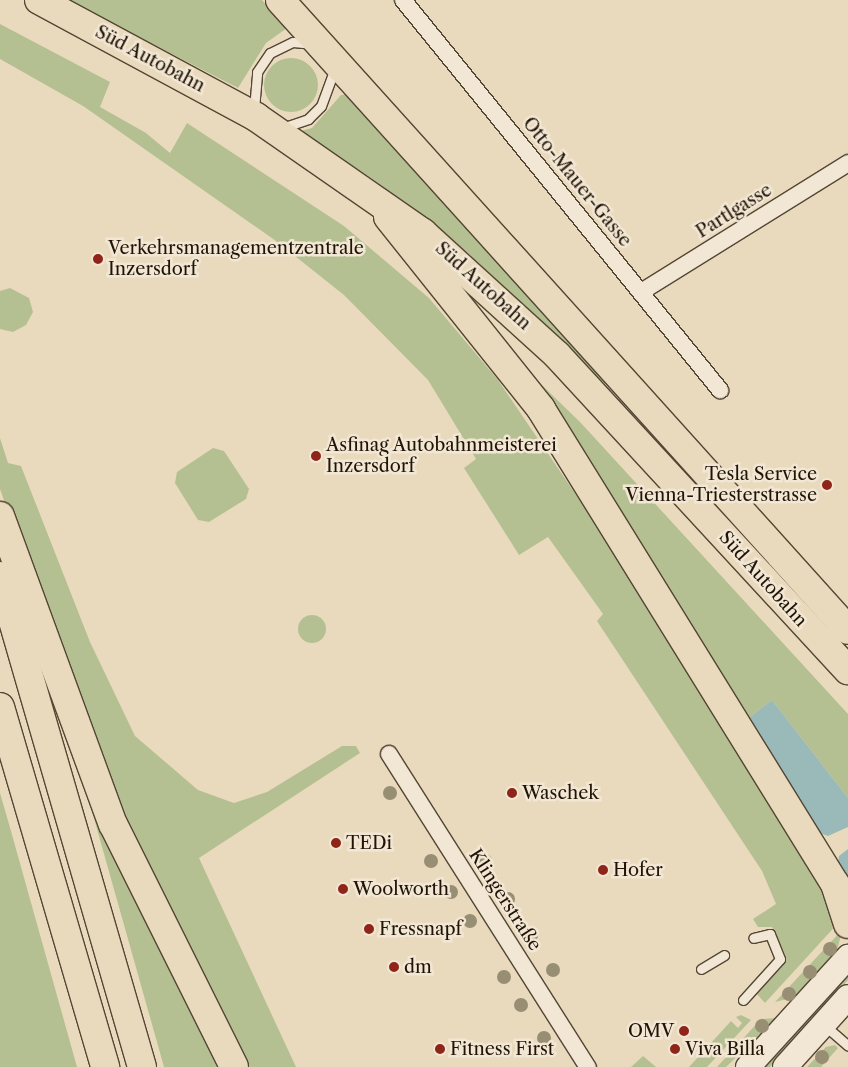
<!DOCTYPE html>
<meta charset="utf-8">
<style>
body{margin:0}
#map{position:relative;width:848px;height:1067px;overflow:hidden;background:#eadabd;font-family:"Libre Caslon Text",serif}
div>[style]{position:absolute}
.green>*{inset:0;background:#b5c092}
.round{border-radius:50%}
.water>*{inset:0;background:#9ab9b9}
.roads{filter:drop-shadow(1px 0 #534634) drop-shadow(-1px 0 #534634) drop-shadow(0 1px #534634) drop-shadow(0 -1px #534634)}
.lane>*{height:9px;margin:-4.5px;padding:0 4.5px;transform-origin:4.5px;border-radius:4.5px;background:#f1e7d4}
.street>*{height:16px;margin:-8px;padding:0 8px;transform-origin:8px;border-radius:8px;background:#f1e7d4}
.secondary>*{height:24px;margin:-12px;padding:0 12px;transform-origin:12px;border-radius:12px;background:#f1e7d4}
.highway>*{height:28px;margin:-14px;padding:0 14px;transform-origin:14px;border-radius:14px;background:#eadabd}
.trees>*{width:14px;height:14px;margin:-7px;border-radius:50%;background:#988e73}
.dots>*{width:14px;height:14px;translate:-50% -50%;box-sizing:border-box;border:2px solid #f1e7d4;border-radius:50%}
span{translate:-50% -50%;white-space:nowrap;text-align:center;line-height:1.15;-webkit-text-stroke:5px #f1e7d4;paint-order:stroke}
.street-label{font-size:18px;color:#211406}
.poi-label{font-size:18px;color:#211406}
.left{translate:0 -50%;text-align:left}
.right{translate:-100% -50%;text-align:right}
</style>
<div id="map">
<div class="green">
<div style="clip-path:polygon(67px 0,262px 0,287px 28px,266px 43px,238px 88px)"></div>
<div style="clip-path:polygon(0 24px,110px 82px,100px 107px,146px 133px,170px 153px,187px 123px,344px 226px,429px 298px,498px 380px,602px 533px,840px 921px,765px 1003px,756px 993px,786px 957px,772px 927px,758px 927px,753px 919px,776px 904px,762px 871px,597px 621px,603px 614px,548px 537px,519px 555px,464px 468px,476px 459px,428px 380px,344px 295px,276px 241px,83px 106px,0 59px)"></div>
<div class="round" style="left:264px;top:58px;width:54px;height:54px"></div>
<div style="clip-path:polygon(348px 94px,622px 400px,467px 252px,374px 180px,301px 131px,312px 128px,341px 95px)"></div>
<div style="clip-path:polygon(10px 288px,29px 298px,33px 312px,26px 325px,13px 332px,0 329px,0 291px)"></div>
<div style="clip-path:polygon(513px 357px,581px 423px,848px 714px,848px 798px,772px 700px,745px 721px)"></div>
<div style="clip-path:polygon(0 438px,8px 463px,21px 466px,90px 642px,135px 736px,198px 790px,234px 803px,267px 792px,342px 746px,356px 746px,360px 753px,199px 858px,296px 1067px,246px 1067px,127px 824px,43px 614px,0 489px)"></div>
<div style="clip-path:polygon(213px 448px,224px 451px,249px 489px,246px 499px,209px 522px,198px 520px,175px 483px,177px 472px)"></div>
<div class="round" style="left:298px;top:615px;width:28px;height:28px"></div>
<div style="clip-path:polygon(86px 790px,134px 896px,219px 1067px,164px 1067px)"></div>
<div style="clip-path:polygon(0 793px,9px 824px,77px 1067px,0 1067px)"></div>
<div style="clip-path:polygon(842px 930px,837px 951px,799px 996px,775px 1002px)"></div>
<div style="clip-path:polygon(848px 972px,848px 980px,770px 1067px,761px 1067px)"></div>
<div style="clip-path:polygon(741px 1015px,751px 1020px,707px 1067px,689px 1067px,731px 1021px,738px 1028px,742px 1023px,736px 1017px)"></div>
<div style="clip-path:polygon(777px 1018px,726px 1067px,717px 1067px,761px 1019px)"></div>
<div style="clip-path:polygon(835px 1045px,838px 1048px,821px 1067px,807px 1067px,826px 1047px)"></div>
<div style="clip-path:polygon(643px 1056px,656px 1067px,631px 1067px)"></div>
</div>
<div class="water">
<div style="clip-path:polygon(772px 700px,848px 798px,848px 827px,828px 836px,817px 832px,745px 721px)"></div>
<div style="clip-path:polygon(848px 849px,848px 884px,837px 869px,839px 856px)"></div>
</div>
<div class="roads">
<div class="lane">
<div style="left:254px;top:109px;width:37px;rotate:-85deg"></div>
<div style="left:257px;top:72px;width:23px;rotate:-56deg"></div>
<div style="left:270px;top:53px;width:25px;rotate:-26deg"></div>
<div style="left:293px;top:42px;width:18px;rotate:6deg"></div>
<div style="left:282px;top:128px;width:28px;rotate:-19deg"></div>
<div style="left:308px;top:119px;width:18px;rotate:-45deg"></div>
<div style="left:321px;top:106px;width:40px;rotate:-69.8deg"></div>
<div style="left:701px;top:969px;width:27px;rotate:-31deg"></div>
<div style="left:743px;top:1000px;width:55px;rotate:-47.9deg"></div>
<div style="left:780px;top:959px;width:27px;rotate:-112deg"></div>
<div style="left:770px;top:934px;width:17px;rotate:167deg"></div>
<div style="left:823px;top:1024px;width:33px;rotate:41deg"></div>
</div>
<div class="street">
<div style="left:403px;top:0;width:503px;rotate:50.9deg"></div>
<div style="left:641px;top:292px;width:244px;rotate:-31.9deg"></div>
<div style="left:389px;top:754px;width:371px;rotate:57.6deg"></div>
</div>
<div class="secondary">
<div style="left:748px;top:1067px;width:149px;rotate:-47.7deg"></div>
<div style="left:785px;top:1067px;width:94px;rotate:-48deg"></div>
</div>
<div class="highway">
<div style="left:39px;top:0;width:247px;rotate:28.3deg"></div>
<div style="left:256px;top:117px;width:203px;rotate:34.8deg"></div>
<div style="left:423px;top:233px;width:181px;rotate:42.3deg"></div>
<div style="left:557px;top:355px;width:429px;rotate:47.3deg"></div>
<div style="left:280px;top:0;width:848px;rotate:47.96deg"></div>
<div style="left:388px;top:217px;width:246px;rotate:51.4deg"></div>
<div style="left:541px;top:409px;width:559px;rotate:58.24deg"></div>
<div style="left:835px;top:884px;width:42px;rotate:72deg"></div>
<div style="left:0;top:516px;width:328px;rotate:69.9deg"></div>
<div style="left:113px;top:824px;width:271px;rotate:63.5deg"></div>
<div style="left:0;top:576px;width:511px;rotate:73.87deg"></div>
<div style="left:0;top:707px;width:375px;rotate:73.7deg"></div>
</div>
</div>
<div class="trees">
<div style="left:390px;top:793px"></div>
<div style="left:431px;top:861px"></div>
<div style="left:485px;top:861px"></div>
<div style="left:451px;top:892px"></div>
<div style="left:508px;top:899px"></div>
<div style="left:470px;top:921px"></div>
<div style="left:531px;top:935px"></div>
<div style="left:830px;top:949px"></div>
<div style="left:553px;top:970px"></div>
<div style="left:810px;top:972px"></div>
<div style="left:504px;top:977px"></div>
<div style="left:789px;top:994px"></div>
<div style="left:521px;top:1005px"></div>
<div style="left:762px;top:1026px"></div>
<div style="left:544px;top:1038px"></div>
<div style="left:740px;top:1047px"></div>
<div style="left:822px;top:1057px"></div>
</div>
<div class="dots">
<div style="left:98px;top:259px;background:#8f2418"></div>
<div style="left:316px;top:456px;background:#8f2418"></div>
<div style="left:827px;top:485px;background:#8f2418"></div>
<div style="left:512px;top:793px;background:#8f2418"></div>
<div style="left:336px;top:843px;background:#8f2418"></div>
<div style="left:603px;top:870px;background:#8f2418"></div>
<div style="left:343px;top:889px;background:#8f2418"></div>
<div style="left:369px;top:929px;background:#8f2418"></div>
<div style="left:394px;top:967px;background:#8f2418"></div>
<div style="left:684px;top:1031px;background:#8f2418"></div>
<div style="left:440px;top:1049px;background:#8f2418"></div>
<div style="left:675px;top:1049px;background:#8f2418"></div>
</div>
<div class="street-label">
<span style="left:150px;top:59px;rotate:28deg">Süd Autobahn</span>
<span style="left:577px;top:182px;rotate:51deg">Otto-Mauer-Gasse</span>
<span style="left:734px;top:211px;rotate:-32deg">Partlgasse</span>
<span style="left:483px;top:286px;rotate:42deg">Süd Autobahn</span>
<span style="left:763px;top:579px;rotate:48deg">Süd Autobahn</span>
<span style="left:505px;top:900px;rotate:57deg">Klingerstraße</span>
</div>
<div class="poi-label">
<span class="left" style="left:108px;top:259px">Verkehrsmanagementzentrale<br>Inzersdorf</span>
<span class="left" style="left:326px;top:456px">Asfinag Autobahnmeisterei<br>Inzersdorf</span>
<span class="right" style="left:817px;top:485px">Tesla Service<br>Vienna-Triesterstrasse</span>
<span class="left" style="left:522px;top:793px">Waschek</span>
<span class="left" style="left:346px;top:843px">TEDi</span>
<span class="left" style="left:613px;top:870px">Hofer</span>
<span class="left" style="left:353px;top:889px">Woolworth</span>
<span class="left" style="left:379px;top:929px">Fressnapf</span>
<span class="left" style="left:404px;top:967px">dm</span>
<span class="right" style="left:674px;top:1031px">OMV</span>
<span class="left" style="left:450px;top:1049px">Fitness First</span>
<span class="left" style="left:685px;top:1049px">Viva Billa</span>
</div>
</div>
